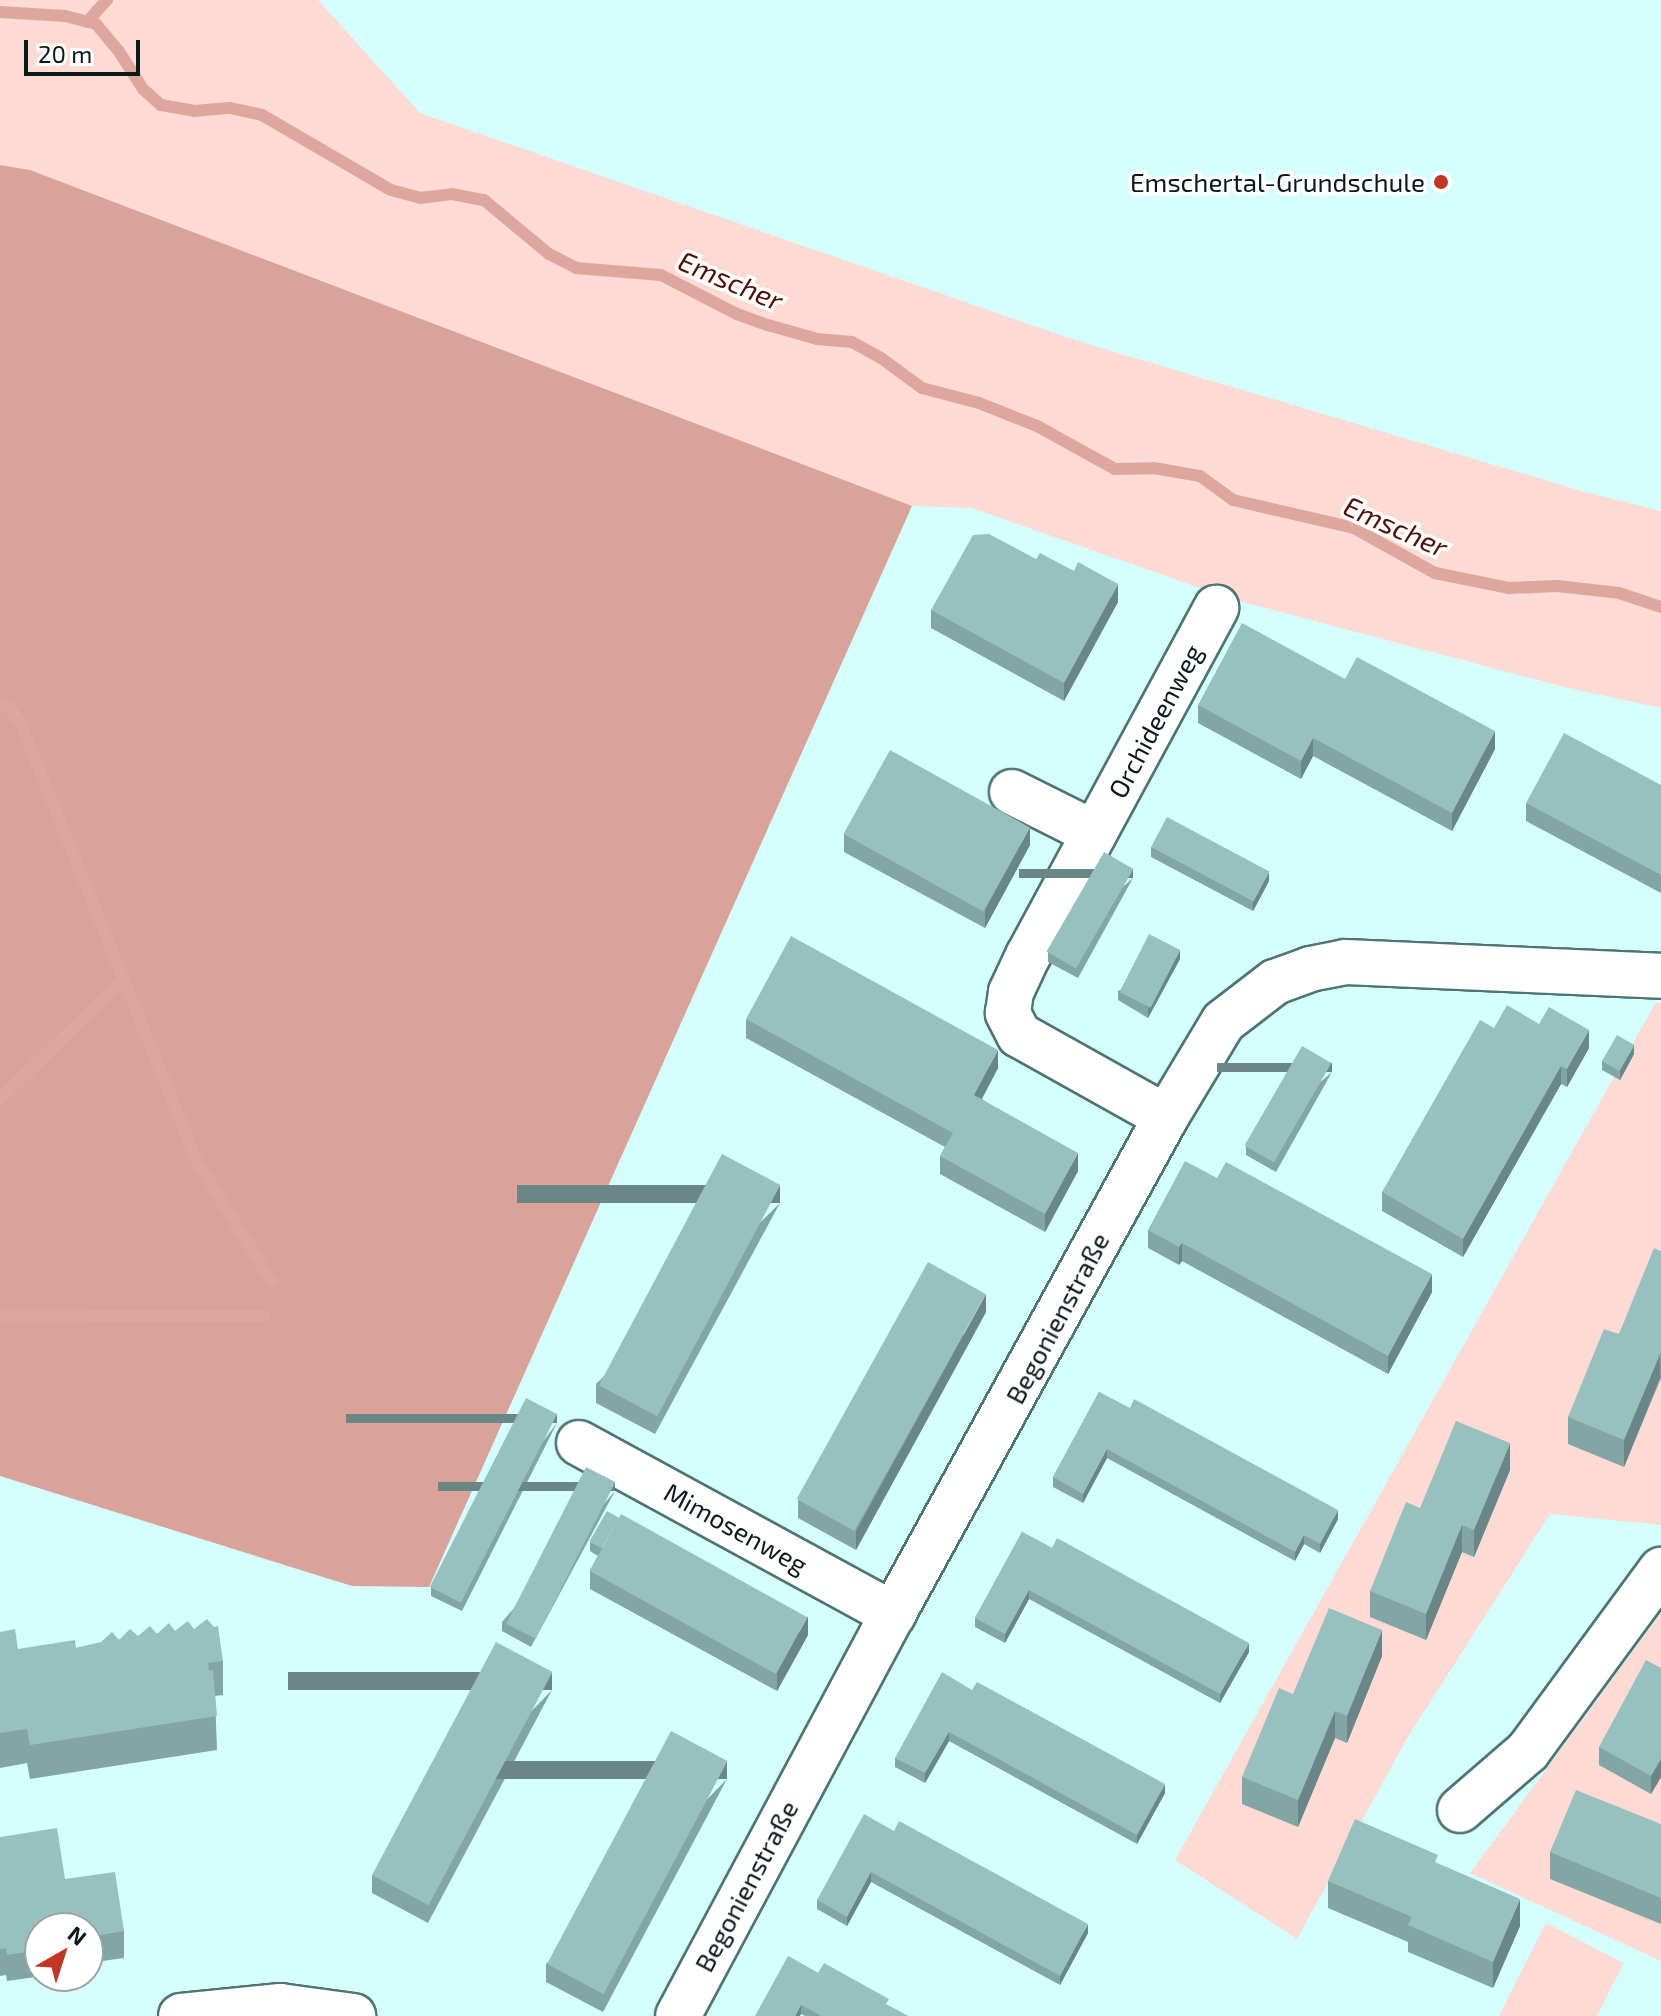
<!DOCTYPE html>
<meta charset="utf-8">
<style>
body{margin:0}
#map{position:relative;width:1661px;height:2016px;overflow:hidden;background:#d5fffd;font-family:"Exo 2",sans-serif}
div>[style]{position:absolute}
.green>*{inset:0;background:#fddad3}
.forest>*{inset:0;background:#daa399}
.stream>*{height:12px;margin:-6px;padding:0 6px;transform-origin:6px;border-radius:6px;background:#dea79d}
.roads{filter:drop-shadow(2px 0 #4e7473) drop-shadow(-2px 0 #4e7473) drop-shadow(0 2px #4e7473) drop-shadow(0 -2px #4e7473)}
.minor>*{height:44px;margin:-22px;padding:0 22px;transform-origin:22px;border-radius:22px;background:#fff}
.wall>*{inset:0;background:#83a5a4}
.shaded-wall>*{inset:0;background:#6a8686;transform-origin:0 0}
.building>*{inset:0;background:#98c0bf;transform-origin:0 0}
.dots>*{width:22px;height:22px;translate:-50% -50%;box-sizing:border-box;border:4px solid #fff;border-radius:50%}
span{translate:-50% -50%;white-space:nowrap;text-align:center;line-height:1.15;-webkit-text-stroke:7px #fff;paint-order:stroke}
.poi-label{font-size:26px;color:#0a1a1a}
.right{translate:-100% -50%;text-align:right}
.street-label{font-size:26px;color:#0a1a1a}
.water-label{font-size:28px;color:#4f0f07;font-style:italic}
.north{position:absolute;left:24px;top:1912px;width:80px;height:80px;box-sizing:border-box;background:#fff;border:2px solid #9da3a3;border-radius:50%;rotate:39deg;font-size:22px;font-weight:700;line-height:32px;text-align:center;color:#0a1a1a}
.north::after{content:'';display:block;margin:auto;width:28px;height:36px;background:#c23625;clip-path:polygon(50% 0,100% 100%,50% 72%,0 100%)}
.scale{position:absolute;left:24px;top:40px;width:116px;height:36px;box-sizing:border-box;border:4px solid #0a1a1a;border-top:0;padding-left:10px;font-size:24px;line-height:28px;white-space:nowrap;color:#0a1a1a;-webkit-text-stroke:6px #fff;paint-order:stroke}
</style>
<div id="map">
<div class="green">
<div style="clip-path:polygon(0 0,318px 0,420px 113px,1072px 339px,1585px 492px,1661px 511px,1661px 708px,1564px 687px,1231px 599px,972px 508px,912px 506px,30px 170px,0 165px)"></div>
<div style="clip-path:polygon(1656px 1002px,1661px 1003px,1661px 1525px,1550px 1514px,1408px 1737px,1297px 1939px,1175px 1860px)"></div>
<div style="clip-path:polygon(1661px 1613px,1661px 1961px,1470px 1873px)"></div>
<div style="clip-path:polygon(1546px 1923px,1624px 1963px,1597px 2016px,1499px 2016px)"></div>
</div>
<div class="forest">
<div style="clip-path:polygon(0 165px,30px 170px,912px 506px,429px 1587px,352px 1586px,0 1476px)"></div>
</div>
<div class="stream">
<div style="left:0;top:12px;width:65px;rotate:3.5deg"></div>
<div style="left:65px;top:16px;width:32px;rotate:14deg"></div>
<div style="left:96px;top:24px;width:34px;rotate:50deg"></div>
<div style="left:118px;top:50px;width:46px;rotate:57.3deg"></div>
<div style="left:143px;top:89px;width:24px;rotate:42deg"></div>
<div style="left:161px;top:105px;width:34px;rotate:10deg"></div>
<div style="left:194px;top:111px;width:36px;rotate:-5deg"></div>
<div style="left:230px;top:108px;width:33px;rotate:12deg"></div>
<div style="left:262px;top:115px;width:149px;rotate:30.2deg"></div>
<div style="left:391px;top:190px;width:30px;rotate:15deg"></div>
<div style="left:420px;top:198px;width:32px;rotate:-7deg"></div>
<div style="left:452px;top:194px;width:33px;rotate:11deg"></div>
<div style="left:484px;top:200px;width:85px;rotate:39.7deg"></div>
<div style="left:549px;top:254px;width:30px;rotate:27deg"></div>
<div style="left:576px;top:268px;width:85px;rotate:4.7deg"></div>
<div style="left:661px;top:275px;width:85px;rotate:27.2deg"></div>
<div style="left:737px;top:314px;width:33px;rotate:20deg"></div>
<div style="left:768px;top:325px;width:51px;rotate:15.9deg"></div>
<div style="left:817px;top:339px;width:35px;rotate:5deg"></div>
<div style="left:852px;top:342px;width:33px;rotate:29deg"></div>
<div style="left:881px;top:358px;width:51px;rotate:36.2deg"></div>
<div style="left:922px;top:388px;width:59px;rotate:14.7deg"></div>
<div style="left:979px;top:403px;width:62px;rotate:21.6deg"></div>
<div style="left:1037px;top:426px;width:89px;rotate:28.9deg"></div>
<div style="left:1115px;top:469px;width:39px;rotate:-1deg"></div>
<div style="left:1154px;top:468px;width:47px;rotate:9.9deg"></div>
<div style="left:1200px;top:476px;width:41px;rotate:36deg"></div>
<div style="left:1233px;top:500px;width:124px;rotate:13deg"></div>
<div style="left:1354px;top:528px;width:93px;rotate:29.1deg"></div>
<div style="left:1435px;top:573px;width:76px;rotate:11.5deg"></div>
<div style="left:1509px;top:588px;width:48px;rotate:-2.4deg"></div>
<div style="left:1557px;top:586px;width:62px;rotate:6.4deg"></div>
<div style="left:1619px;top:593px;width:44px;rotate:18.4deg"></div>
<div style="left:87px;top:22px;width:30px;rotate:-48deg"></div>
<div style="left:0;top:703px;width:11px;rotate:27deg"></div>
<div style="left:10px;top:708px;width:19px;rotate:55deg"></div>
<div style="left:21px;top:724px;width:471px;rotate:68.1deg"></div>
<div style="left:197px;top:1161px;width:141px;rotate:58.3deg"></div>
<div style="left:0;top:1099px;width:173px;rotate:-44.1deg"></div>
<div style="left:0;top:1317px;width:264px;rotate:-0.2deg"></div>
</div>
<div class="roads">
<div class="minor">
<div style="left:1012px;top:792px;width:92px;rotate:26.6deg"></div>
<div style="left:1166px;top:1117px;width:168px;rotate:-150.8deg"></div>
<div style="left:1019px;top:1035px;width:25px;rotate:-117deg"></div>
<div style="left:1008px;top:1013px;width:21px;rotate:-82deg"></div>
<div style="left:1011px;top:992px;width:40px;rotate:-65deg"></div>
<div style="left:1028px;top:956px;width:396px;rotate:-61.6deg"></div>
<div style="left:579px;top:1443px;width:358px;rotate:28.6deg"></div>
<div style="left:1460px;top:1810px;width:90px;rotate:-40.9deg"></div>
<div style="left:1528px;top:1751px;width:225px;rotate:-53.7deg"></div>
<div style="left:181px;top:2016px;width:100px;rotate:-5.8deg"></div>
<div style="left:280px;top:2006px;width:74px;rotate:7.8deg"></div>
<div style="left:678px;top:2016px;width:456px;rotate:-61.9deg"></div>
<div style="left:893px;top:1614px;width:567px;rotate:-61.22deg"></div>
<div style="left:1166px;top:1117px;width:111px;rotate:-59deg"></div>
<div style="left:1223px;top:1022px;width:66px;rotate:-37.6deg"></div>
<div style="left:1275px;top:982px;width:37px;rotate:-20deg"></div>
<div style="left:1310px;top:969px;width:36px;rotate:-11deg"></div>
<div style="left:1345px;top:962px;width:316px;rotate:2.5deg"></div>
</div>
</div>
<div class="wall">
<div style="clip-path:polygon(1036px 559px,1074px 571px,1118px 602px,1064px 701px,931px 628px,931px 610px)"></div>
<div style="clip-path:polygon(1345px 679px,1495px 749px,1452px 831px,1313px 756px,1301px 779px,1198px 723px,1198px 705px)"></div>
<div style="clip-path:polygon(1661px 785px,1661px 893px,1526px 821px,1526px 803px)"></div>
<div style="clip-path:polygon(844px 834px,1030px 845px,985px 928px,844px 852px)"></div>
<div style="clip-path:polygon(1151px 847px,1269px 881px,1253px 911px,1151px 857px)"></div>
<div style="clip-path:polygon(1133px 878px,1078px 978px,1048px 962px,1048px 952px)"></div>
<div style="clip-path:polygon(1180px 959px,1148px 1018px,1118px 1000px,1118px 991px)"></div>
<div style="clip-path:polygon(746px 1019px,998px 1068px,982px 1099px,1078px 1171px,1045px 1232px,940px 1174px,940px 1156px,945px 1147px,746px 1038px)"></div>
<div style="clip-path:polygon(1494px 1028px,1589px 1048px,1567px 1087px,1561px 1084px,1463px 1257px,1382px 1211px,1382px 1192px)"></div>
<div style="clip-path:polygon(1634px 1054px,1620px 1080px,1602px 1070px,1602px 1061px)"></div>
<div style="clip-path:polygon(1332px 1072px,1276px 1172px,1246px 1155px,1246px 1146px)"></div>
<div style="clip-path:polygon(780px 1203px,655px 1434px,596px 1403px,596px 1384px)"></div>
<div style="clip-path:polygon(1148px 1230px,1432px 1292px,1388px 1374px,1182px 1261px,1179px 1265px,1148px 1248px)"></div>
<div style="clip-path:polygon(1661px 1251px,1661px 1378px,1624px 1467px,1568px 1444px,1568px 1417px,1619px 1334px)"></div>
<div style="clip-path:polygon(986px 1312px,856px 1550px,798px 1518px,798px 1500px)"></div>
<div style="clip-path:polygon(1099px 1392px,1338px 1519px,1320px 1553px,1304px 1544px,1295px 1561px,1107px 1458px,1083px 1503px,1053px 1487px,1053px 1477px)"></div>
<div style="clip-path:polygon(557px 1423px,462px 1611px,431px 1596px,431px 1587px)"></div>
<div style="clip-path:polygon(1510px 1470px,1474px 1557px,1462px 1552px,1426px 1640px,1370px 1617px,1370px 1591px,1420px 1508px)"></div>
<div style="clip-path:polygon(615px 1491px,531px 1647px,502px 1631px,502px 1622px)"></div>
<div style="clip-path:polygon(1022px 1532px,1249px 1652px,1220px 1703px,1029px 1599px,1005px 1643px,975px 1627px,975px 1618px)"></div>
<div style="clip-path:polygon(590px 1542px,808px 1635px,777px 1691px,590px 1589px,590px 1571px,598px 1556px,590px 1551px)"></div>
<div style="clip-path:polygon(175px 1631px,223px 1661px,223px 1695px,215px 1696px,217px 1750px,30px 1779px,27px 1763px,0 1768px,0 1632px,18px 1649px,76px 1648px,138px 1636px)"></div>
<div style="clip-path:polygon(1382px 1656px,1347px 1743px,1335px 1738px,1298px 1827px,1242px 1804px,1242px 1777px,1293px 1694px)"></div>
<div style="clip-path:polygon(1661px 1668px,1661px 1777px,1651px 1794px,1599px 1765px,1599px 1747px)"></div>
<div style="clip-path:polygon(552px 1690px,428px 1923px,372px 1893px,372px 1875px)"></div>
<div style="clip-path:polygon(972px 1690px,1165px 1793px,1137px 1844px,949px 1741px,925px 1783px,895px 1767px,895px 1758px)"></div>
<div style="clip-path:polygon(727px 1779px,603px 2012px,546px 1982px,546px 1964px)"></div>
<div style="clip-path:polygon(1661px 1824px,1661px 1924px,1550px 1879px,1550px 1852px)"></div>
<div style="clip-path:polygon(894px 1831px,1088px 1933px,1060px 1985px,871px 1882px,847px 1926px,817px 1909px,817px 1900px)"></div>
<div style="clip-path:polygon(0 1837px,65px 1879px,124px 1931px,124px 1958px,88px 1963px,88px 1928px,40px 1928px,40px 1976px,43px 1976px,7px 1981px,6px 1975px,0 1976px)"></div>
<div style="clip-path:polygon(1438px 1864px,1520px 1926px,1493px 1988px,1408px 1952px,1408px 1942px,1328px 1908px,1328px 1881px)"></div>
<div style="clip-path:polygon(788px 1956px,818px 1973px,889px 2006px,908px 2016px,805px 2016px,801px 2014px)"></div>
</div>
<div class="shaded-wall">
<div style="clip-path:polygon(1118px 584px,1118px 602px,1064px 701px,1064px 683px)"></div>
<div style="clip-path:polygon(1495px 731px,1495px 749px,1452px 831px,1452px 813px)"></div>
<div style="clip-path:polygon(1313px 738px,1313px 756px,1301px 779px,1301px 761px)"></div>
<div style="clip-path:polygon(1030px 827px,1030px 845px,985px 928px,985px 910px)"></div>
<div style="left:1133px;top:869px;width:9px;height:114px;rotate:90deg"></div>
<div style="clip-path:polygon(1269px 872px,1269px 881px,1253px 911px,1253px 902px)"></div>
<div style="clip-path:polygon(1180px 950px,1180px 959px,1148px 1018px,1148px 1009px)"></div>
<div style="clip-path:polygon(1589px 1030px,1589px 1048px,1567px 1087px,1567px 1069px)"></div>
<div style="clip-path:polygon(1634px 1045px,1634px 1054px,1620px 1080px,1620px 1071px)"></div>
<div style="clip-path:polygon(998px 1050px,998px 1068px,974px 1113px,974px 1095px)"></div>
<div style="left:1332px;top:1063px;width:9px;height:115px;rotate:90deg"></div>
<div style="clip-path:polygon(1561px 1066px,1561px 1084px,1463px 1257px,1463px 1239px)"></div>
<div style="clip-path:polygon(1078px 1153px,1078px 1171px,1045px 1232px,1045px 1214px)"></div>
<div style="left:780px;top:1185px;width:18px;height:263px;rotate:90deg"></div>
<div style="clip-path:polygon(1182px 1243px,1182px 1261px,1179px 1265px,1179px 1247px)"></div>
<div style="clip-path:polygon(1432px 1274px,1432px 1292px,1388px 1374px,1388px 1356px)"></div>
<div style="clip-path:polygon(986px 1294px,986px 1312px,856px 1550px,856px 1531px)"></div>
<div style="clip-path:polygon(1660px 1352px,1660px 1378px,1624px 1467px,1624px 1440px)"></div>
<div style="left:557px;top:1414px;width:9px;height:211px;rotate:90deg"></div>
<div style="clip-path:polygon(1510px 1443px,1510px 1470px,1474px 1557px,1474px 1530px)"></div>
<div style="clip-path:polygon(1107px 1449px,1107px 1458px,1083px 1503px,1083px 1494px)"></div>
<div style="left:615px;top:1482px;width:9px;height:177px;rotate:90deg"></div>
<div style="clip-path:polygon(1338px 1510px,1338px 1519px,1320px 1553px,1320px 1544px)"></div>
<div style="clip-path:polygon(1462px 1525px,1462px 1552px,1426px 1640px,1426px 1614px)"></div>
<div style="clip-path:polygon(1304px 1535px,1304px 1544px,1295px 1561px,1295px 1552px)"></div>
<div style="clip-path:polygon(1029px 1590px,1029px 1599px,1005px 1643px,1005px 1634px)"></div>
<div style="clip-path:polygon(808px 1616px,808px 1635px,777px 1691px,777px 1673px)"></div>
<div style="clip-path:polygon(1382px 1630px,1382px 1656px,1347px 1743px,1347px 1716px)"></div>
<div style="clip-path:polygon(1249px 1643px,1249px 1652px,1220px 1703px,1220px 1694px)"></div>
<div style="left:552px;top:1672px;width:18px;height:264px;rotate:90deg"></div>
<div style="clip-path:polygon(1335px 1711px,1335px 1738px,1298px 1827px,1298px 1800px)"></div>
<div style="clip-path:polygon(949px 1732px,949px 1741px,925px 1783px,925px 1773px)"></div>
<div style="clip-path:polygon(1661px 1759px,1661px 1777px,1651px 1794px,1651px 1776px)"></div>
<div style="left:727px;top:1761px;width:18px;height:264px;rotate:90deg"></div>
<div style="clip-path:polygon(1165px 1784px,1165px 1793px,1137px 1844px,1137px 1835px)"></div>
<div style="clip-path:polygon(871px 1872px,871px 1882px,847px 1926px,847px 1917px)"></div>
<div style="clip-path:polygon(1520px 1899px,1520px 1926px,1493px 1988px,1493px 1962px)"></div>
<div style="clip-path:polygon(1088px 1924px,1088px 1933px,1060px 1985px,1060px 1976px)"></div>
<div style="clip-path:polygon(801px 2005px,801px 2014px,800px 2016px,795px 2016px)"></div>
</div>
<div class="building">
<div style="clip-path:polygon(989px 534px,1036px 559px,1040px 553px,1074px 571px,1078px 562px,1118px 584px,1064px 683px,931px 610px,973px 535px)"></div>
<div style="clip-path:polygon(1242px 623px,1345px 679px,1357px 657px,1495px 731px,1452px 813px,1313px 738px,1301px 761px,1198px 705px)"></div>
<div style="clip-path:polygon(1564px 733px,1661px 785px,1661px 875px,1526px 803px)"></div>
<div style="left:890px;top:750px;width:160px;height:96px;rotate:29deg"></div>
<div style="left:1167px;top:817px;width:116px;height:34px;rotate:28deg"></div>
<div style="left:1104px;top:852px;width:34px;height:115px;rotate:30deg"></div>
<div style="left:1149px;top:934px;width:35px;height:65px;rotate:27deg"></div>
<div style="clip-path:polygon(791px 936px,998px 1050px,974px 1095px,1078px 1153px,1045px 1214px,940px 1156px,953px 1133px,746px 1019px)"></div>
<div style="clip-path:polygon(1507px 1005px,1539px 1024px,1549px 1007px,1589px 1030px,1567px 1069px,1561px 1066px,1463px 1239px,1382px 1192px,1480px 1020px,1494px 1028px)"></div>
<div style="left:1617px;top:1035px;width:20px;height:30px;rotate:30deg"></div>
<div style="left:1302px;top:1046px;width:34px;height:115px;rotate:30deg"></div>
<div style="left:722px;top:1154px;width:66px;height:262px;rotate:28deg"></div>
<div style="clip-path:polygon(1185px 1161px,1217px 1178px,1226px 1162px,1432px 1274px,1388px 1356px,1182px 1243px,1179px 1247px,1148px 1230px)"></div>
<div style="clip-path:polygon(1654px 1248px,1661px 1251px,1661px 1352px,1624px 1440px,1568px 1417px,1604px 1329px,1619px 1334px)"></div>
<div style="left:928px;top:1262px;width:66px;height:271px;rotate:29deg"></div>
<div style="clip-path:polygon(1099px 1392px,1130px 1408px,1134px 1399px,1338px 1510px,1320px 1544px,1304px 1535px,1295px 1552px,1107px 1449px,1083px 1494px,1053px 1477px)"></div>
<div style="left:526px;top:1398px;width:35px;height:212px;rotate:27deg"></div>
<div style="clip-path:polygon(1456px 1421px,1510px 1443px,1474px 1530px,1462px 1525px,1426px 1614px,1370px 1591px,1406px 1502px,1420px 1508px)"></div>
<div style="left:586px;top:1467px;width:33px;height:176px;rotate:27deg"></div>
<div style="left:607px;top:1511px;width:14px;height:35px;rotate:30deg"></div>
<div style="left:621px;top:1514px;width:213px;height:65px;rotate:29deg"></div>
<div style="clip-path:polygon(1022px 1532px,1052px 1548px,1057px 1538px,1249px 1643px,1220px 1694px,1029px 1590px,1005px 1634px,975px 1618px)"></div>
<div style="clip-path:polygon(1329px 1608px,1382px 1630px,1347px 1716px,1335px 1711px,1298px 1800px,1242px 1777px,1279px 1688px,1293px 1694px)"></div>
<div style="clip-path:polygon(207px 1619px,214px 1627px,218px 1626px,223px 1661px,208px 1663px,209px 1671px,213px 1670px,217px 1716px,30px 1745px,27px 1729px,0 1733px,0 1632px,15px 1629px,18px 1649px,75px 1640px,76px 1648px,101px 1642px,112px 1632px,119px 1640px,130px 1629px,138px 1636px,150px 1626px,157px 1634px,169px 1623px,175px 1631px,188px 1621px,194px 1629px)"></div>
<div style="left:496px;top:1642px;width:64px;height:264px;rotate:28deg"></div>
<div style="clip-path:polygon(1646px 1660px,1661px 1668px,1661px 1759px,1651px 1776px,1599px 1747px)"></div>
<div style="clip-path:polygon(942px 1672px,972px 1690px,977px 1682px,1165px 1784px,1137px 1835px,949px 1732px,925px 1773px,895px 1758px)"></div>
<div style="left:671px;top:1731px;width:64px;height:264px;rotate:28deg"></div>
<div style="clip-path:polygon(1576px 1790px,1661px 1824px,1661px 1898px,1550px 1852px)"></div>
<div style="clip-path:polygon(864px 1814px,894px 1831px,899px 1821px,1088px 1924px,1060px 1976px,871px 1872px,847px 1917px,817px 1900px)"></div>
<div style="clip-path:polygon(1355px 1819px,1438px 1855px,1435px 1862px,1520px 1899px,1493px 1962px,1408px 1925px,1412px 1917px,1328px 1881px)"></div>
<div style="clip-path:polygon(57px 1828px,65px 1879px,115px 1872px,124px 1931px,88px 1937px,88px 1928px,40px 1928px,40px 1950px,7px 1955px,6px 1948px,0 1949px,0 1837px)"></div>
<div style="clip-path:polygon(788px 1956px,818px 1973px,824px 1963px,889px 1999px,886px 2004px,908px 2016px,820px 2016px,820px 2015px,801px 2005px,795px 2016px,755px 2016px)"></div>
</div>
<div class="dots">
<div style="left:1441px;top:182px;background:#c23625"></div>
</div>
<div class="poi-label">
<span class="right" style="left:1425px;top:182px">Emschertal-Grundschule</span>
</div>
<div class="street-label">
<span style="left:1155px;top:721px;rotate:-62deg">Orchideenweg</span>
<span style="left:1057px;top:1318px;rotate:-62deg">Begonienstraße</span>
<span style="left:736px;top:1528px;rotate:29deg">Mimosenweg</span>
<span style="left:746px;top:1886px;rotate:-62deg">Begonienstraße</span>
</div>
<div class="water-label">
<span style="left:731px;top:280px;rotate:23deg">Emscher</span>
<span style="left:1396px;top:526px;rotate:24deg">Emscher</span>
</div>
<div class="north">N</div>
<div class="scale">20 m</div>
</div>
